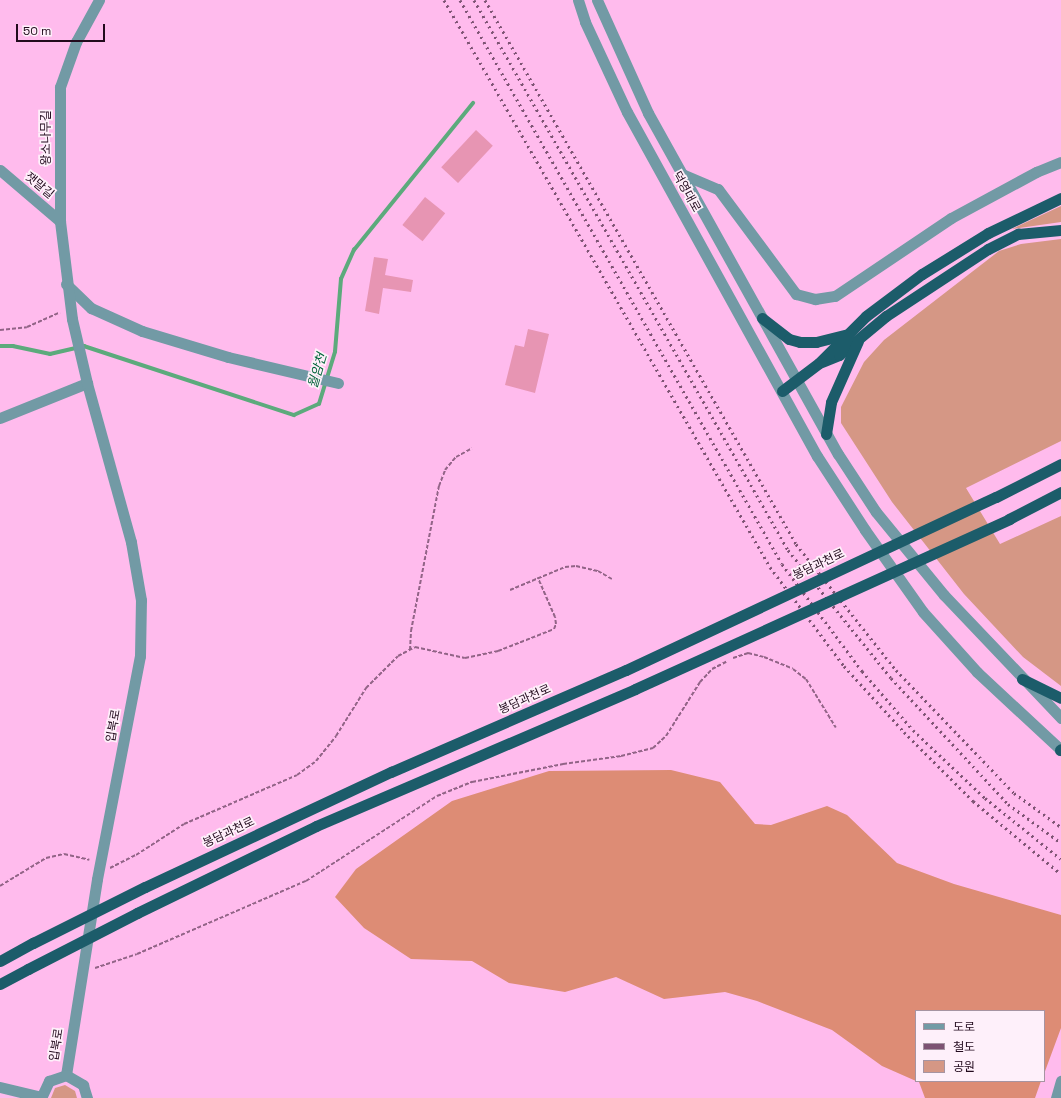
<!DOCTYPE html>
<meta charset="utf-8">
<style>
body{margin:0}
#map{position:relative;width:1061px;height:1098px;overflow:hidden;background:#ffbbed;font-family:"Space Grotesk","Noto Sans KR",sans-serif}
div>[style]{position:absolute}
.green>*{inset:0;background:#d59785}
.forest>*{inset:0;background:#dd8c75}
.stream>*{height:3.5px;margin:-1.75px;padding:0 1.75px;transform-origin:1.75px;border-radius:1.75px;background:#5caa7c}
.building>*{inset:0;background:#e795b3;transform-origin:0 0}
.path>*{height:2px;margin-top:-1px;transform-origin:0;background:repeating-linear-gradient(90deg,#926487 0 4px,transparent 0 6px)}
.minor>*{height:11px;margin:-5.5px;padding:0 5.5px;transform-origin:5.5px;border-radius:5.5px;background:#729aa5}
.tertiary>*{height:11px;margin:-5.5px;padding:0 5.5px;transform-origin:5.5px;border-radius:5.5px;background:#729aa5}
.trunk>*{height:11px;margin:-5.5px;padding:0 5.5px;transform-origin:5.5px;border-radius:5.5px;background:#1c5c6a}
.rail>*{height:3px;margin-top:-1.5px;transform-origin:0;background:repeating-linear-gradient(90deg,#7d5373 0 2px,transparent 0 6px)}
.trunk-bridge>*{height:11px;margin:-5.5px;padding:0 5.5px;transform-origin:5.5px;border-radius:5.5px;background:#1c5c6a}
span{translate:-50% -50%;white-space:nowrap;text-align:center;line-height:1.15;-webkit-text-stroke:3.5px #fef0fa;paint-order:stroke}
.street-label{font-size:12px;color:#220a1d}
.water-label{font-size:13px;color:#006439;font-style:italic}
.legend{position:absolute;left:915px;top:1010px;width:130px;height:72px;box-sizing:border-box;background:#fef0fa;border:1px solid #a694a2;margin:0;padding:5px 7px;list-style:none;font-size:12px;color:#220a1d}
.legend li{display:flex;align-items:center;gap:8px;height:20px}
.legend b{width:20px;border:1px solid #a694a2}
.scale{position:absolute;left:16px;top:24px;width:89px;height:18px;box-sizing:border-box;border:2px solid #220a1d;border-top:0;padding-left:5px;font-size:12px;line-height:14px;white-space:nowrap;color:#220a1d;-webkit-text-stroke:3px #fef0fa;paint-order:stroke}
</style>
<div id="map">
<div class="green">
<div style="clip-path:polygon(1061px 206px,1061px 222px,1012px 229px)"></div>
<div style="clip-path:polygon(1061px 239px,1061px 441px,966px 488px,1000px 544px,1061px 516px,1061px 686px,1023px 657px,964px 594px,892px 502px,841px 423px,841px 407px,864px 362px,884px 340px,999px 251px,1021px 244px)"></div>
<div style="clip-path:polygon(65px 1085px,75px 1091px,77px 1098px,51px 1098px,55px 1088px)"></div>
</div>
<div class="forest">
<div style="clip-path:polygon(671px 770px,720px 782px,755px 824px,771px 825px,827px 806px,847px 815px,897px 863px,954px 884px,1061px 915px,1061px 1028px,1044px 1074px,1044px 1011px,916px 1011px,916px 1081px,882px 1066px,832px 1030px,757px 1001px,725px 992px,664px 999px,616px 977px,565px 992px,509px 983px,472px 961px,411px 959px,364px 928px,335px 897px,356px 869px,452px 801px,549px 771px)"></div>
<div style="clip-path:polygon(916px 1081px,1041px 1081px,1035px 1098px,925px 1098px,919px 1082px)"></div>
</div>
<div class="stream">
<div style="left:0;top:346px;width:13px"></div>
<div style="left:13px;top:346px;width:38px;rotate:12deg"></div>
<div style="left:50px;top:354px;width:35px;rotate:-13deg"></div>
<div style="left:84px;top:346px;width:221px;rotate:18.2deg"></div>
<div style="left:294px;top:415px;width:27px;rotate:-24deg"></div>
<div style="left:319px;top:404px;width:54px;rotate:-72.9deg"></div>
<div style="left:335px;top:352px;width:73px;rotate:-85.3deg"></div>
<div style="left:341px;top:279px;width:32px;rotate:-66deg"></div>
<div style="left:354px;top:250px;width:189px;rotate:-51deg"></div>
</div>
<div class="building">
<div style="left:476px;top:130px;width:23px;height:51px;rotate:43deg"></div>
<div style="left:425px;top:197px;width:26px;height:36px;rotate:39deg"></div>
<div style="clip-path:polygon(374px 257px,388px 259px,385px 275px,413px 280px,411px 292px,383px 288px,379px 314px,365px 311px)"></div>
<div style="clip-path:polygon(528px 329px,549px 334px,535px 393px,505px 385px,515px 345px,524px 347px)"></div>
</div>
<div class="path">
<div style="left:0;top:330px;width:27px;rotate:-6deg"></div>
<div style="left:27px;top:327px;width:36px;rotate:-24deg"></div>
<div style="left:510px;top:590px;width:60px;rotate:-22.7deg"></div>
<div style="left:565px;top:567px;width:11px;rotate:-5deg"></div>
<div style="left:576px;top:566px;width:23px;rotate:13deg"></div>
<div style="left:598px;top:571px;width:16px;rotate:30deg"></div>
<div style="left:410px;top:650px;width:19px;rotate:-87deg"></div>
<div style="left:411px;top:631px;width:148px;rotate:-79.1deg"></div>
<div style="left:439px;top:486px;width:17px;rotate:-69deg"></div>
<div style="left:445px;top:470px;width:17px;rotate:-50deg"></div>
<div style="left:456px;top:457px;width:18px;rotate:-29deg"></div>
<div style="left:733px;top:658px;width:16px;rotate:-18deg"></div>
<div style="left:748px;top:653px;width:16px;rotate:14deg"></div>
<div style="left:764px;top:657px;width:31px;rotate:22deg"></div>
<div style="left:793px;top:669px;width:16px;rotate:38deg"></div>
<div style="left:806px;top:679px;width:57px;rotate:58.5deg"></div>
<div style="left:110px;top:868px;width:29px;rotate:-27deg"></div>
<div style="left:136px;top:855px;width:57px;rotate:-32.9deg"></div>
<div style="left:184px;top:824px;width:123px;rotate:-23.4deg"></div>
<div style="left:297px;top:775px;width:24px;rotate:-36deg"></div>
<div style="left:316px;top:761px;width:32px;rotate:-51deg"></div>
<div style="left:336px;top:736px;width:57px;rotate:-58deg"></div>
<div style="left:366px;top:688px;width:45px;rotate:-45deg"></div>
<div style="left:398px;top:656px;width:19px;rotate:-28deg"></div>
<div style="left:415px;top:647px;width:51px;rotate:12.4deg"></div>
<div style="left:465px;top:658px;width:34px;rotate:-12deg"></div>
<div style="left:498px;top:651px;width:60px;rotate:-21.4deg"></div>
<div style="left:554px;top:629px;width:5px;rotate:-68deg"></div>
<div style="left:556px;top:624px;width:7px;rotate:-98deg"></div>
<div style="left:555px;top:617px;width:43px;rotate:-113.6deg"></div>
<div style="left:0;top:886px;width:54px;rotate:-31.3deg"></div>
<div style="left:46px;top:858px;width:18px;rotate:-13deg"></div>
<div style="left:64px;top:854px;width:26px;rotate:13deg"></div>
<div style="left:95px;top:968px;width:44px;rotate:-18.4deg"></div>
<div style="left:137px;top:954px;width:184px;rotate:-23.4deg"></div>
<div style="left:306px;top:881px;width:156px;rotate:-33deg"></div>
<div style="left:437px;top:796px;width:38px;rotate:-22deg"></div>
<div style="left:472px;top:782px;width:93px;rotate:-11.2deg"></div>
<div style="left:563px;top:764px;width:59px;rotate:-7.9deg"></div>
<div style="left:621px;top:756px;width:33px;rotate:-14deg"></div>
<div style="left:653px;top:748px;width:18px;rotate:-43deg"></div>
<div style="left:666px;top:736px;width:64px;rotate:-57.8deg"></div>
<div style="left:700px;top:682px;width:18px;rotate:-47deg"></div>
<div style="left:712px;top:669px;width:16px;rotate:-27deg"></div>
</div>
<div class="minor">
<div style="left:0;top:170px;width:79px;rotate:40.4deg"></div>
<div style="left:682px;top:174px;width:39px;rotate:23deg"></div>
<div style="left:718px;top:189px;width:131px;rotate:53.4deg"></div>
<div style="left:796px;top:294px;width:20px;rotate:15deg"></div>
<div style="left:815px;top:299px;width:20px;rotate:-9deg"></div>
<div style="left:835px;top:296px;width:140px;rotate:-33.9deg"></div>
<div style="left:951px;top:218px;width:97px;rotate:-28.4deg"></div>
<div style="left:1036px;top:172px;width:27px;rotate:-22deg"></div>
<div style="left:66px;top:284px;width:35px;rotate:44deg"></div>
<div style="left:91px;top:308px;width:56px;rotate:24.3deg"></div>
<div style="left:142px;top:331px;width:90px;rotate:16.8deg"></div>
<div style="left:228px;top:357px;width:113px;rotate:13.3deg"></div>
<div style="left:0;top:418px;width:94px;rotate:-21.9deg"></div>
</div>
<div class="tertiary">
<div style="left:578px;top:0;width:23px;rotate:72deg"></div>
<div style="left:585px;top:22px;width:99px;rotate:65deg"></div>
<div style="left:627px;top:112px;width:393px;rotate:61.1deg"></div>
<div style="left:817px;top:456px;width:88px;rotate:57deg"></div>
<div style="left:865px;top:530px;width:100px;rotate:54.7deg"></div>
<div style="left:923px;top:612px;width:81px;rotate:48deg"></div>
<div style="left:977px;top:672px;width:115px;rotate:42.9deg"></div>
<div style="left:597px;top:0;width:124px;rotate:65.7deg"></div>
<div style="left:648px;top:113px;width:390px;rotate:60.9deg"></div>
<div style="left:838px;top:454px;width:69px;rotate:56.8deg"></div>
<div style="left:876px;top:512px;width:107px;rotate:50.7deg"></div>
<div style="left:944px;top:595px;width:170px;rotate:46.4deg"></div>
<div style="left:66px;top:1075px;width:198px;rotate:-81deg"></div>
<div style="left:97px;top:879px;width:227px;rotate:-79.1deg"></div>
<div style="left:140px;top:656px;width:56px;rotate:-89deg"></div>
<div style="left:141px;top:600px;width:59px;rotate:-99.8deg"></div>
<div style="left:131px;top:542px;width:165px;rotate:-105.5deg"></div>
<div style="left:87px;top:383px;width:66px;rotate:-103.2deg"></div>
<div style="left:72px;top:319px;width:99px;rotate:-97deg"></div>
<div style="left:60px;top:221px;width:134px;rotate:-90deg"></div>
<div style="left:60px;top:87px;width:48px;rotate:-70.4deg"></div>
<div style="left:76px;top:42px;width:48px;rotate:-61.3deg"></div>
<div style="left:0;top:1087px;width:42px;rotate:13.7deg"></div>
<div style="left:41px;top:1098px;width:19px;rotate:-65deg"></div>
<div style="left:49px;top:1081px;width:18px;rotate:-19deg"></div>
<div style="left:66px;top:1075px;width:20px;rotate:30deg"></div>
<div style="left:83px;top:1085px;width:14px;rotate:73deg"></div>
<div style="left:1056px;top:1098px;width:18px;rotate:-74deg"></div>
</div>
<div class="trunk">
<div style="left:762px;top:318px;width:34px;rotate:38deg"></div>
<div style="left:789px;top:339px;width:11px;rotate:15deg"></div>
<div style="left:800px;top:342px;width:16px"></div>
<div style="left:816px;top:342px;width:30px;rotate:-14deg"></div>
<div style="left:822px;top:362px;width:18px;rotate:-22deg"></div>
<div style="left:839px;top:355px;width:61px;rotate:-39.7deg"></div>
<div style="left:886px;top:316px;width:122px;rotate:-33.3deg"></div>
<div style="left:988px;top:249px;width:34px;rotate:-27deg"></div>
<div style="left:1018px;top:234px;width:43px;rotate:-5.3deg"></div>
<div style="left:782px;top:391px;width:46px;rotate:-37.1deg"></div>
<div style="left:819px;top:363px;width:66px;rotate:-45deg"></div>
<div style="left:866px;top:316px;width:70px;rotate:-36.9deg"></div>
<div style="left:922px;top:274px;width:78px;rotate:-31.8deg"></div>
<div style="left:988px;top:233px;width:81px;rotate:-25.6deg"></div>
<div style="left:826px;top:434px;width:32px;rotate:-81deg"></div>
<div style="left:831px;top:402px;width:67px;rotate:-66.1deg"></div>
<div style="left:996px;top:497px;width:73px;rotate:-26.9deg"></div>
<div style="left:1009px;top:519px;width:59px;rotate:-27.4deg"></div>
<div style="left:1022px;top:679px;width:43px;rotate:26deg"></div>
<div style="left:1060px;top:750px;width:1px;rotate:-45deg"></div>
<div style="left:145px;top:887px;width:272px;rotate:-25.1deg"></div>
<div style="left:391px;top:772px;width:256px;rotate:-23.5deg"></div>
<div style="left:137px;top:913px;width:199px;rotate:-25.9deg"></div>
<div style="left:316px;top:826px;width:347px;rotate:-23.2deg"></div>
<div style="left:0;top:961px;width:38px;rotate:-29deg"></div>
<div style="left:0;top:984px;width:32px;rotate:-28deg"></div>
</div>
<div class="rail">
<div style="left:444px;top:0;width:654px;rotate:60.1deg"></div>
<div style="left:770px;top:567px;width:124px;rotate:53.2deg"></div>
<div style="left:844px;top:666px;width:89px;rotate:47.7deg"></div>
<div style="left:904px;top:732px;width:98px;rotate:45deg"></div>
<div style="left:973px;top:801px;width:114px;rotate:39.7deg"></div>
<div style="left:460px;top:0;width:649px;rotate:60.28deg"></div>
<div style="left:782px;top:564px;width:134px;rotate:53.2deg"></div>
<div style="left:862px;top:671px;width:78px;rotate:49.2deg"></div>
<div style="left:913px;top:730px;width:99px;rotate:43.4deg"></div>
<div style="left:985px;top:798px;width:97px;rotate:38.8deg"></div>
<div style="left:474px;top:0;width:633px;rotate:60.28deg"></div>
<div style="left:788px;top:550px;width:164px;rotate:51.2deg"></div>
<div style="left:891px;top:678px;width:172px;rotate:47.1deg"></div>
<div style="left:1008px;top:804px;width:66px;rotate:36.3deg"></div>
<div style="left:485px;top:0;width:627px;rotate:60.24deg"></div>
<div style="left:796px;top:544px;width:161px;rotate:51.6deg"></div>
<div style="left:896px;top:670px;width:170px;rotate:46.2deg"></div>
<div style="left:1014px;top:793px;width:58px;rotate:35.9deg"></div>
</div>
<div class="trunk-bridge">
<div style="left:626px;top:670px;width:408px;rotate:-25.1deg"></div>
<div style="left:635px;top:689px;width:411px;rotate:-24.4deg"></div>
<div style="left:33px;top:943px;width:125px;rotate:-26.6deg"></div>
<div style="left:28px;top:969px;width:123px;rotate:-27.2deg"></div>
</div>
<div class="street-label">
<span style="left:47px;top:138px;rotate:-90deg">왕소나무길</span>
<span style="left:39px;top:186px;rotate:40deg">잿말길</span>
<span style="left:686px;top:192px;rotate:61deg">덕영대로</span>
<span style="left:819px;top:565px;rotate:-25deg">봉담과천로</span>
<span style="left:525px;top:700px;rotate:-24deg">봉담과천로</span>
<span style="left:114px;top:726px;rotate:-80deg">입북로</span>
<span style="left:229px;top:833px;rotate:-25deg">봉담과천로</span>
<span style="left:57px;top:1045px;rotate:-81deg">입북로</span>
</div>
<div class="water-label">
<span style="left:318px;top:371px;rotate:-73deg">월암천</span>
</div>
<ul class="legend">
<li><b style="height:5px;background:#729aa5"></b>도로</li>
<li><b style="height:5px;background:#7d5373"></b>철도</li>
<li><b style="height:11px;background:#d59785"></b>공원</li>
</ul>
<div class="scale">50 m</div>
</div>
